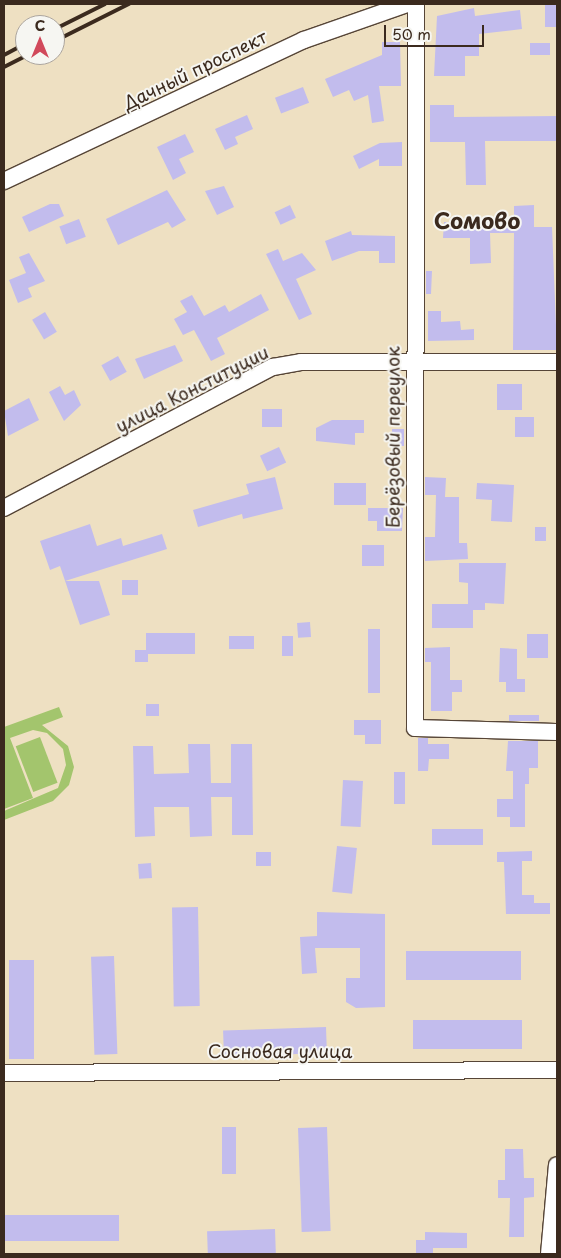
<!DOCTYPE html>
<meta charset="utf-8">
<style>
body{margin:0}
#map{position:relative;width:561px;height:1258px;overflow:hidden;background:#eee0c2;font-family:"Playpen Sans",sans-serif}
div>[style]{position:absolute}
.green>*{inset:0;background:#a3c56d;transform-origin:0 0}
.building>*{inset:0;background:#c2bced;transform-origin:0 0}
.roads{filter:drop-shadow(1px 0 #564537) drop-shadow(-1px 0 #564537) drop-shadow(0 1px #564537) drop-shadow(0 -1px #564537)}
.minor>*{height:16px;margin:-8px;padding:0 8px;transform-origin:8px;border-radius:8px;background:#fff}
.rail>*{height:4px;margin:-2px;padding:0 2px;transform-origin:2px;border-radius:2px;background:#3b2a1e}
span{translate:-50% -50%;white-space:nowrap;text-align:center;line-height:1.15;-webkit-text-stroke:4px #f6f6f2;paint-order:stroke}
.street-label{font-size:18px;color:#3b2a1e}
.district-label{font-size:22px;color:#3b2a1e;font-weight:700}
.frame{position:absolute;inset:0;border:5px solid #3b2a1e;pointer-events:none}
.north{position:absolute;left:15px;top:15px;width:50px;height:50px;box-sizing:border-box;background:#f6f6f2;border:1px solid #aba49d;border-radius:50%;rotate:0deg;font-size:14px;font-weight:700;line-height:20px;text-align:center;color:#3b2a1e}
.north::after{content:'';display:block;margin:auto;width:18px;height:22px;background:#d1495b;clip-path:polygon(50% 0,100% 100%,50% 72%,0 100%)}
.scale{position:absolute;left:384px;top:25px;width:100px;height:22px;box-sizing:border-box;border:2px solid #3b2a1e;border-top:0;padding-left:6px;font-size:15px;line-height:18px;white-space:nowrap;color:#3b2a1e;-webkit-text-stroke:4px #f6f6f2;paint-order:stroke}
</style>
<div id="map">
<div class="green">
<div style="clip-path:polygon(59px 707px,63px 717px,42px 725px,68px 746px,74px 767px,69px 785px,53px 801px,4px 820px,4px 811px,58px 788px,66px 765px,63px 749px,47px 733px,33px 730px,10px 738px,33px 798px,4px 809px,4px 727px)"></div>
<div style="left:40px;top:737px;width:49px;height:26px;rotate:69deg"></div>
</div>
<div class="building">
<div style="left:545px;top:4px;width:12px;height:23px"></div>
<div style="clip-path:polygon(474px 8px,475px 16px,520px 10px,522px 29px,479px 34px,479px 56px,465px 56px,465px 76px,434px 76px,437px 16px)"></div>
<div style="clip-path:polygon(382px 42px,400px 42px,401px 86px,379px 86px,384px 121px,372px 123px,368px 95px,354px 101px,349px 90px,333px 97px,325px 79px,382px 55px)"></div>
<div style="left:530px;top:43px;width:20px;height:12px"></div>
<div style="left:303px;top:87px;width:17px;height:30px;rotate:69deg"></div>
<div style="clip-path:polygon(430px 105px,454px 105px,454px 117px,557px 116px,557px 141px,485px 141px,486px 185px,466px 185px,465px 142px,430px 142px)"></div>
<div style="clip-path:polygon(247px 115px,253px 129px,235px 137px,238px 144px,225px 150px,215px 129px)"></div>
<div style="clip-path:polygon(185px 134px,194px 152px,179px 159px,186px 173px,173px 180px,157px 147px)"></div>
<div style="clip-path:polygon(402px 142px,402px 166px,379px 166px,379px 159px,359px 169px,353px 156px,380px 143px)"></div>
<div style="clip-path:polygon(224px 186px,234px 207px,217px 215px,205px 191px)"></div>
<div style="clip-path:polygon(167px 190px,186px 220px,172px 228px,168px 222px,118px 245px,106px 219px)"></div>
<div style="clip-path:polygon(50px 204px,59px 204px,64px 216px,29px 232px,22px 217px)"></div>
<div style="left:290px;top:205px;width:14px;height:17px;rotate:65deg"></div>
<div style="clip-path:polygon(534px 205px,534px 227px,552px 227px,557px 350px,513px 350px,514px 233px,490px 233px,491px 263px,470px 264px,470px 238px,443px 238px,444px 222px,514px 221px,514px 206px)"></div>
<div style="left:79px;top:219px;width:19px;height:21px;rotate:69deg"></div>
<div style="clip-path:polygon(351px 231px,352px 235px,395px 236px,395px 263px,379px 263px,379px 251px,359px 251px,332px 261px,325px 241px)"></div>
<div style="clip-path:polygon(278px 249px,283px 261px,302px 253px,316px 270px,296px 279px,312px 314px,299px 320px,266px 254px)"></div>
<div style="clip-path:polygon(29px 253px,45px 281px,28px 288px,32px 297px,18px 303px,9px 280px,26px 273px,19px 257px)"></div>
<div style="clip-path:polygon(426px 271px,432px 271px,431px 294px,426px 294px)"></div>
<div style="clip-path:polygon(261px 294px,269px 310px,217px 338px,225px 354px,211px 361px,194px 330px,183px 335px,174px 319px,187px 312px,180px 301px,192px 295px,204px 316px,225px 305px,229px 312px)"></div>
<div style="clip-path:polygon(428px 311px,441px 311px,441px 322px,460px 321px,461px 330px,474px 329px,474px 340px,428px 341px)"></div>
<div style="left:45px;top:312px;width:23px;height:15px;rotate:59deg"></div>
<div style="clip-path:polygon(175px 345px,183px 361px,144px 379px,135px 359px)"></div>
<div style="left:118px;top:356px;width:18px;height:19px;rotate:61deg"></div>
<div style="left:497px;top:384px;width:25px;height:26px"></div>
<div style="clip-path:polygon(60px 386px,65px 395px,74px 390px,81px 405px,64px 421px,49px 392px)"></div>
<div style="clip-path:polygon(29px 398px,39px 420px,8px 436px,4px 411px)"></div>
<div style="left:262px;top:409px;width:20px;height:18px"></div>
<div style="left:515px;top:417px;width:19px;height:20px"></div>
<div style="clip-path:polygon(332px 420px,364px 420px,364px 433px,355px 433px,355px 445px,316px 441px,316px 428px)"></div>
<div style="left:392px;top:429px;width:12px;height:17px"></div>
<div style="left:279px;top:447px;width:17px;height:21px;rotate:65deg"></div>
<div style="clip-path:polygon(275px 477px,283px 509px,243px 519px,242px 514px,198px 527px,193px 510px,249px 494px,246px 484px)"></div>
<div style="clip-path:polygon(425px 477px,446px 478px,445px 497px,459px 497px,459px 543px,467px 543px,468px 559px,425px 561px,425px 537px,435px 537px,436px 495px,425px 495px)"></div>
<div style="left:334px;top:483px;width:32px;height:22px"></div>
<div style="clip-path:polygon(477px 483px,514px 485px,512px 522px,491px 521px,492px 500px,476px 499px)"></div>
<div style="clip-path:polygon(368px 508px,403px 508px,402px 531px,377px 531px,377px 521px,368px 521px)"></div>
<div style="clip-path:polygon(90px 524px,97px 546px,121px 538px,123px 546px,162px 534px,167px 549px,65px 581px,99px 581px,110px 615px,80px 625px,60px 566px,50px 570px,40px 541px)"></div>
<div style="left:535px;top:527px;width:11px;height:14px"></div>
<div style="left:362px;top:545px;width:22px;height:21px"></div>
<div style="clip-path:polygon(459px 563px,506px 563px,504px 604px,485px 603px,485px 610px,473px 610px,473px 628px,432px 628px,432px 604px,468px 604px,468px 583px,459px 582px)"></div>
<div style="left:122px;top:580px;width:16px;height:15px"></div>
<div style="left:310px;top:622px;width:15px;height:13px;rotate:86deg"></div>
<div style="left:368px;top:629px;width:12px;height:64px"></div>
<div style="clip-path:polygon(146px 633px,195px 633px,195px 654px,148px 654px,148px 662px,135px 662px,135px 650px,146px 650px)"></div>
<div style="left:527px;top:634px;width:21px;height:24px"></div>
<div style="left:229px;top:636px;width:25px;height:13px"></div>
<div style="left:293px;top:636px;width:20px;height:11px;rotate:90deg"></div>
<div style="clip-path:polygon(450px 647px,450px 680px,462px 680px,462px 692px,452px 692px,452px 711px,431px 711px,431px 662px,425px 662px,425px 648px)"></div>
<div style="clip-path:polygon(500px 648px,517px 649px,517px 679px,525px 679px,525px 692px,506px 692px,506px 682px,499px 682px)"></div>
<div style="left:159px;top:704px;width:12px;height:13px;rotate:90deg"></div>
<div style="left:509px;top:715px;width:30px;height:6px"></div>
<div style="clip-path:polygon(354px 720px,381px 720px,381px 744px,365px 744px,365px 735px,354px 735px)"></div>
<div style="clip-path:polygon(418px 738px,428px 738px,428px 744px,449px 744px,449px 759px,429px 759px,428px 771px,418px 771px)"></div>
<div style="clip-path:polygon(508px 741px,538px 741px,538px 768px,529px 768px,529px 784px,525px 784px,525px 827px,510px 827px,510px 817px,497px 817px,497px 799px,513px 799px,513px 771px,506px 771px)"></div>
<div style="clip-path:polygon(188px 744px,210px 744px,211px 783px,231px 783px,231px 744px,252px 744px,253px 835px,232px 835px,232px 797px,211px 797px,212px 836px,190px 837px,189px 807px,154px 807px,155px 836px,135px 837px,133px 746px,153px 746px,154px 774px,189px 773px)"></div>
<div style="left:394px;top:772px;width:11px;height:32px"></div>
<div style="left:343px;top:780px;width:20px;height:46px;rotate:3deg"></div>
<div style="left:432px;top:829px;width:51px;height:16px"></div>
<div style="left:337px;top:846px;width:20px;height:46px;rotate:6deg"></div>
<div style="clip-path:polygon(532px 851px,532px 861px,522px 861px,522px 895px,534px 895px,534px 903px,550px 903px,550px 914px,506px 914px,504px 862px,497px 862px,497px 852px)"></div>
<div style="left:256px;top:852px;width:15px;height:14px"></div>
<div style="left:151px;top:863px;width:15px;height:13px;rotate:86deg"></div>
<div style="left:198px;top:907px;width:99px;height:26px;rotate:89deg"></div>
<div style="clip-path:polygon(317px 912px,385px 914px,385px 1007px,356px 1008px,346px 1002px,346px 978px,360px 978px,360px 948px,315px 948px,317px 973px,302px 974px,300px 937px,317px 936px)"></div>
<div style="left:521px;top:951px;width:29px;height:115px;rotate:90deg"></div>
<div style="left:114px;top:956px;width:98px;height:23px;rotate:88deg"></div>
<div style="left:9px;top:960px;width:25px;height:99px"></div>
<div style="left:522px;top:1020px;width:29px;height:109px;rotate:90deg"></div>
<div style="left:326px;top:1027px;width:26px;height:103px;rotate:88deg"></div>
<div style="left:222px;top:1127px;width:14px;height:47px"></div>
<div style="left:327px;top:1127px;width:104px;height:29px;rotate:88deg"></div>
<div style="clip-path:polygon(505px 1149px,523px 1149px,524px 1178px,534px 1178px,534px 1197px,524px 1198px,524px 1237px,509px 1237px,510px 1198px,498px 1198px,498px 1180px,505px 1180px)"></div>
<div style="left:119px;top:1215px;width:26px;height:115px;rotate:90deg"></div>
<div style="left:275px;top:1229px;width:25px;height:68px;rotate:88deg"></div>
<div style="clip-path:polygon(425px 1232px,467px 1233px,467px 1248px,433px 1248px,433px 1254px,416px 1254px,416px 1240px,425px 1240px)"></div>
</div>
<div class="roads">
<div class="minor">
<div style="left:416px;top:4px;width:724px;rotate:90.08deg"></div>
<div style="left:415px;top:728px;width:142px;rotate:1.6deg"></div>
<div style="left:4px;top:181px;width:331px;rotate:-25.2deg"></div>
<div style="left:304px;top:40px;width:109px;rotate:-19.3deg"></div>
<div style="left:4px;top:508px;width:304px;rotate:-27.7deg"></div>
<div style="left:273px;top:367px;width:28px;rotate:-10deg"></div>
<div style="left:301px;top:362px;width:256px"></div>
<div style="left:4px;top:1073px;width:553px;rotate:-0.31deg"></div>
<div style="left:549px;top:1254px;width:89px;rotate:-84.9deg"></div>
</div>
</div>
<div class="rail">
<div style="left:55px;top:29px;width:56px;rotate:-26.6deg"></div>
<div style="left:55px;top:41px;width:83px;rotate:-26.6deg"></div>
<div style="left:4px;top:55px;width:24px;rotate:-28deg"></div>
<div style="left:4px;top:67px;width:27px;rotate:-27deg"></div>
</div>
<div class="street-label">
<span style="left:195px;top:70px;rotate:-26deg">Дачный проспект</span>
<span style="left:192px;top:389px;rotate:-27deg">улица Конституции</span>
<span style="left:393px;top:437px;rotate:-90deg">Берёзовый переулок</span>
<span style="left:280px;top:1051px">Сосновая улица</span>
</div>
<div class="district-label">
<span style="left:477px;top:220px">Сомово</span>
</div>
<div class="frame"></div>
<div class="north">С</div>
<div class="scale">50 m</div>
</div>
